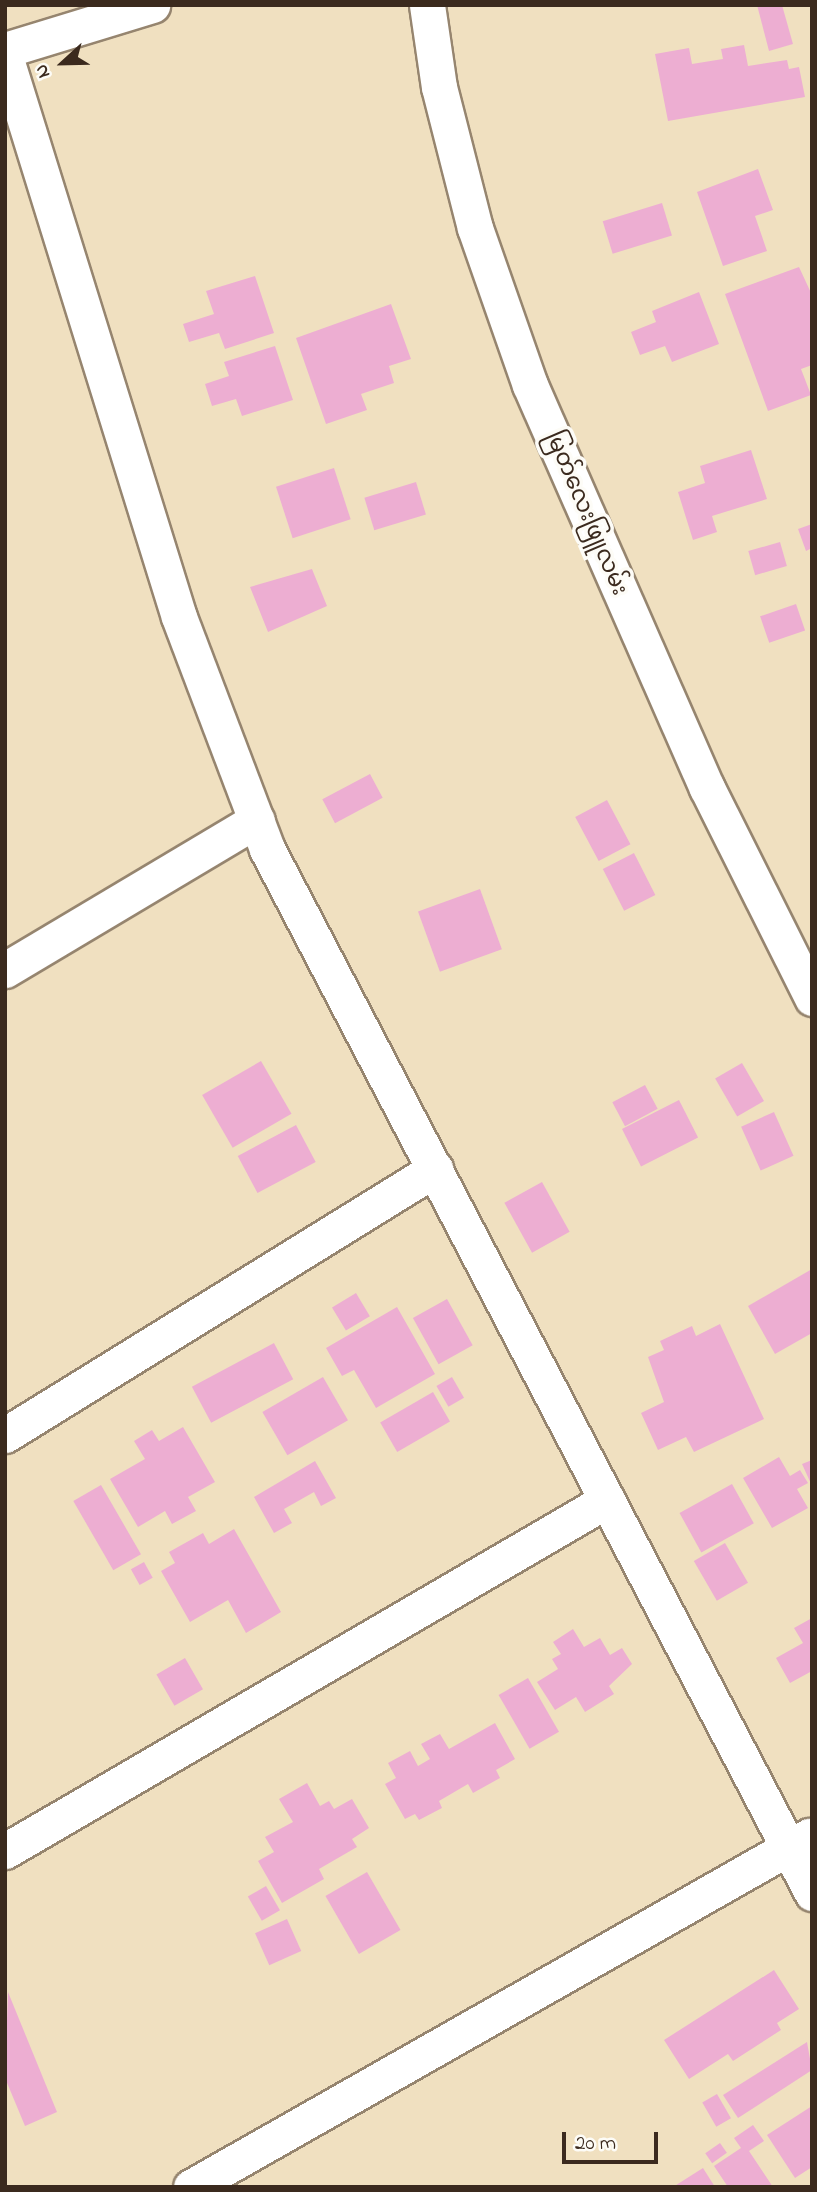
<!DOCTYPE html>
<meta charset="utf-8">
<style>
body{margin:0}
#map{position:relative;width:817px;height:2192px;overflow:hidden;background:#f0e0c0;font-family:"Indie Flower","Noto Sans Myanmar",sans-serif}
div>[style]{position:absolute}
.building>*{inset:0;background:#edaed2;transform-origin:0 0}
.roads{filter:drop-shadow(2px 0 #96856f) drop-shadow(-2px 0 #96856f) drop-shadow(0 2px #96856f) drop-shadow(0 -2px #96856f)}
.minor>*{height:35px;margin:-17.5px;padding:0 17.5px;transform-origin:17.5px;border-radius:17.5px;background:#fff}
span{translate:-50% -50%;white-space:nowrap;text-align:center;line-height:1.15;-webkit-text-stroke:7px #fdfcf7;paint-order:stroke}
.street-label{font-size:23px;color:#3b2a1e}
.frame{position:absolute;inset:0;border:7px solid #3b2a1e;pointer-events:none}
.north{position:absolute;left:28px;top:28px;width:70px;height:70px;-webkit-text-stroke:5px #fdfcf7;paint-order:stroke;rotate:248deg;font-size:19px;font-weight:700;line-height:28px;text-align:center;color:#3b2a1e}
.north::after{content:'';display:block;margin:auto;width:24px;height:32px;background:#3b2a1e;clip-path:polygon(50% 0,100% 100%,50% 72%,0 100%)}
.scale{position:absolute;left:562px;top:2132px;width:96px;height:32px;box-sizing:border-box;border:4px solid #3b2a1e;border-top:0;padding-left:9px;font-size:21px;line-height:24px;white-space:nowrap;color:#3b2a1e;-webkit-text-stroke:5px #fdfcf7;paint-order:stroke}
</style>
<div id="map">
<div class="building">
<div style="clip-path:polygon(757px 5px,782px 5px,793px 44px,769px 51px)"></div>
<div style="clip-path:polygon(744px 45px,748px 66px,787px 60px,789px 69px,799px 67px,805px 97px,668px 121px,655px 54px,689px 48px,692px 64px,723px 59px,721px 49px)"></div>
<div style="clip-path:polygon(758px 169px,773px 210px,755px 216px,767px 251px,723px 266px,697px 192px)"></div>
<div style="left:662px;top:203px;width:34px;height:62px;rotate:73deg"></div>
<div style="clip-path:polygon(799px 267px,812px 295px,812px 365px,801px 369px,811px 395px,768px 411px,725px 294px)"></div>
<div style="clip-path:polygon(255px 276px,274px 333px,225px 349px,219px 333px,189px 342px,183px 324px,214px 314px,206px 291px)"></div>
<div style="clip-path:polygon(699px 292px,719px 344px,672px 362px,665px 346px,640px 355px,631px 332px,656px 322px,652px 311px)"></div>
<div style="clip-path:polygon(391px 304px,411px 359px,389px 366px,394px 383px,361px 394px,367px 410px,326px 424px,296px 338px)"></div>
<div style="clip-path:polygon(275px 346px,293px 400px,242px 416px,236px 399px,212px 406px,205px 384px,229px 376px,224px 362px)"></div>
<div style="clip-path:polygon(751px 450px,767px 499px,712px 516px,717px 532px,693px 540px,678px 492px,705px 483px,700px 466px)"></div>
<div style="left:334px;top:468px;width:54px;height:61px;rotate:72deg"></div>
<div style="left:416px;top:482px;width:34px;height:54px;rotate:73deg"></div>
<div style="clip-path:polygon(812px 524px,812px 548px,806px 551px,798px 529px)"></div>
<div style="left:780px;top:542px;width:25px;height:33px;rotate:74deg"></div>
<div style="clip-path:polygon(312px 569px,327px 606px,268px 632px,250px 587px)"></div>
<div style="left:796px;top:604px;width:28px;height:38px;rotate:71deg"></div>
<div style="left:370px;top:774px;width:27px;height:54px;rotate:62deg"></div>
<div style="left:607px;top:800px;width:50px;height:36px;rotate:62deg"></div>
<div style="left:634px;top:853px;width:47px;height:35px;rotate:63deg"></div>
<div style="left:480px;top:889px;width:64px;height:66px;rotate:70deg"></div>
<div style="left:261px;top:1061px;width:61px;height:68px;rotate:60deg"></div>
<div style="left:742px;top:1063px;width:44px;height:31px;rotate:60deg"></div>
<div style="left:645px;top:1085px;width:27px;height:37px;rotate:62deg"></div>
<div style="left:679px;top:1100px;width:42px;height:64px;rotate:63deg"></div>
<div style="left:774px;top:1112px;width:48px;height:36px;rotate:66deg"></div>
<div style="left:296px;top:1125px;width:42px;height:66px;rotate:62deg"></div>
<div style="left:542px;top:1182px;width:57px;height:43px;rotate:61deg"></div>
<div style="clip-path:polygon(812px 1269px,812px 1333px,775px 1354px,748px 1306px)"></div>
<div style="left:356px;top:1293px;width:27px;height:28px;rotate:59deg"></div>
<div style="left:447px;top:1299px;width:53px;height:39px;rotate:61deg"></div>
<div style="clip-path:polygon(397px 1307px,435px 1374px,376px 1408px,354px 1370px,342px 1376px,326px 1348px)"></div>
<div style="clip-path:polygon(720px 1324px,764px 1419px,694px 1452px,686px 1437px,658px 1450px,641px 1413px,664px 1402px,648px 1357px,664px 1350px,660px 1341px,692px 1326px,696px 1336px)"></div>
<div style="left:274px;top:1343px;width:41px;height:93px;rotate:62deg"></div>
<div style="left:323px;top:1377px;width:50px;height:70px;rotate:60deg"></div>
<div style="left:452px;top:1377px;width:24px;height:18px;rotate:60deg"></div>
<div style="left:433px;top:1392px;width:34px;height:61px;rotate:60deg"></div>
<div style="clip-path:polygon(183px 1427px,215px 1482px,188px 1497px,196px 1511px,172px 1524px,165px 1511px,138px 1527px,110px 1479px,145px 1459px,134px 1441px,152px 1430px,159px 1441px)"></div>
<div style="clip-path:polygon(779px 1457px,790px 1476px,800px 1470px,808px 1483px,797px 1489px,808px 1508px,772px 1528px,743px 1478px)"></div>
<div style="clip-path:polygon(812px 1460px,812px 1486px,802px 1464px)"></div>
<div style="clip-path:polygon(315px 1461px,336px 1498px,321px 1506px,314px 1492px,284px 1509px,292px 1523px,274px 1533px,254px 1497px)"></div>
<div style="left:732px;top:1484px;width:45px;height:60px;rotate:61deg"></div>
<div style="left:101px;top:1485px;width:80px;height:32px;rotate:60deg"></div>
<div style="clip-path:polygon(234px 1529px,281px 1612px,246px 1633px,228px 1600px,190px 1622px,161px 1571px,175px 1563px,169px 1552px,203px 1533px,209px 1544px)"></div>
<div style="left:725px;top:1543px;width:46px;height:36px;rotate:60deg"></div>
<div style="left:144px;top:1562px;width:18px;height:15px;rotate:61deg"></div>
<div style="clip-path:polygon(812px 1618px,812px 1671px,790px 1683px,776px 1658px,803px 1643px,794px 1628px)"></div>
<div style="clip-path:polygon(573px 1629px,584px 1647px,600px 1638px,610px 1655px,622px 1648px,632px 1664px,609px 1686px,614px 1694px,585px 1712px,576px 1697px,555px 1710px,537px 1682px,558px 1669px,552px 1659px,561px 1654px,553px 1642px)"></div>
<div style="left:185px;top:1658px;width:36px;height:33px;rotate:60deg"></div>
<div style="left:528px;top:1678px;width:62px;height:34px;rotate:60deg"></div>
<div style="clip-path:polygon(495px 1723px,515px 1759px,496px 1770px,500px 1778px,473px 1793px,468px 1784px,439px 1801px,442px 1808px,419px 1820px,415px 1814px,405px 1819px,385px 1784px,396px 1778px,388px 1763px,410px 1751px,418px 1766px,430px 1759px,421px 1744px,440px 1734px,449px 1749px)"></div>
<div style="clip-path:polygon(307px 1783px,320px 1806px,329px 1801px,334px 1809px,352px 1799px,369px 1828px,352px 1839px,357px 1847px,319px 1869px,324px 1879px,282px 1903px,258px 1861px,274px 1852px,265px 1837px,293px 1822px,279px 1799px)"></div>
<div style="left:367px;top:1872px;width:67px;height:48px;rotate:60deg"></div>
<div style="left:266px;top:1886px;width:28px;height:21px;rotate:60deg"></div>
<div style="left:287px;top:1919px;width:35px;height:35px;rotate:66deg"></div>
<div style="clip-path:polygon(774px 1970px,799px 2009px,777px 2023px,781px 2030px,733px 2061px,728px 2054px,689px 2079px,664px 2040px)"></div>
<div style="clip-path:polygon(8px 1992px,57px 2112px,25px 2126px,5px 2078px)"></div>
<div style="clip-path:polygon(807px 2042px,812px 2070px,738px 2118px,723px 2095px)"></div>
<div style="left:717px;top:2094px;width:28px;height:17px;rotate:60deg"></div>
<div style="clip-path:polygon(812px 2106px,812px 2167px,795px 2178px,767px 2135px)"></div>
<div style="clip-path:polygon(753px 2125px,764px 2141px,749px 2151px,773px 2187px,728px 2187px,714px 2166px,741px 2148px,734px 2138px)"></div>
<div style="left:720px;top:2143px;width:12px;height:18px;rotate:55deg"></div>
<div style="clip-path:polygon(703px 2168px,715px 2187px,673px 2187px)"></div>
</div>
<div class="roads">
<div class="minor">
<div style="left:427px;top:5px;width:83px;rotate:81.7deg"></div>
<div style="left:439px;top:87px;width:146px;rotate:75.7deg"></div>
<div style="left:475px;top:228px;width:166px;rotate:70.7deg"></div>
<div style="left:530px;top:385px;width:440px;rotate:66.3deg"></div>
<div style="left:707px;top:788px;width:235px;rotate:63.4deg"></div>
<div style="left:5px;top:50px;width:154px;rotate:-17deg"></div>
<div style="left:5px;top:56px;width:587px;rotate:72.77deg"></div>
<div style="left:179px;top:617px;width:248px;rotate:69.2deg"></div>
<div style="left:267px;top:849px;width:1178px;rotate:62.43deg"></div>
<div style="left:5px;top:970px;width:293px;rotate:-30.8deg"></div>
<div style="left:5px;top:1435px;width:506px;rotate:-31.74deg"></div>
<div style="left:5px;top:1851px;width:697px;rotate:-30.24deg"></div>
<div style="left:191px;top:2187px;width:711px;rotate:-29.59deg"></div>
</div>
</div>
<div class="street-label">
<span style="left:585px;top:514px;rotate:67deg">မြတ်လေးဖြူလမ်း</span>
</div>
<div class="frame"></div>
<div class="north">N</div>
<div class="scale">20 m</div>
</div>
